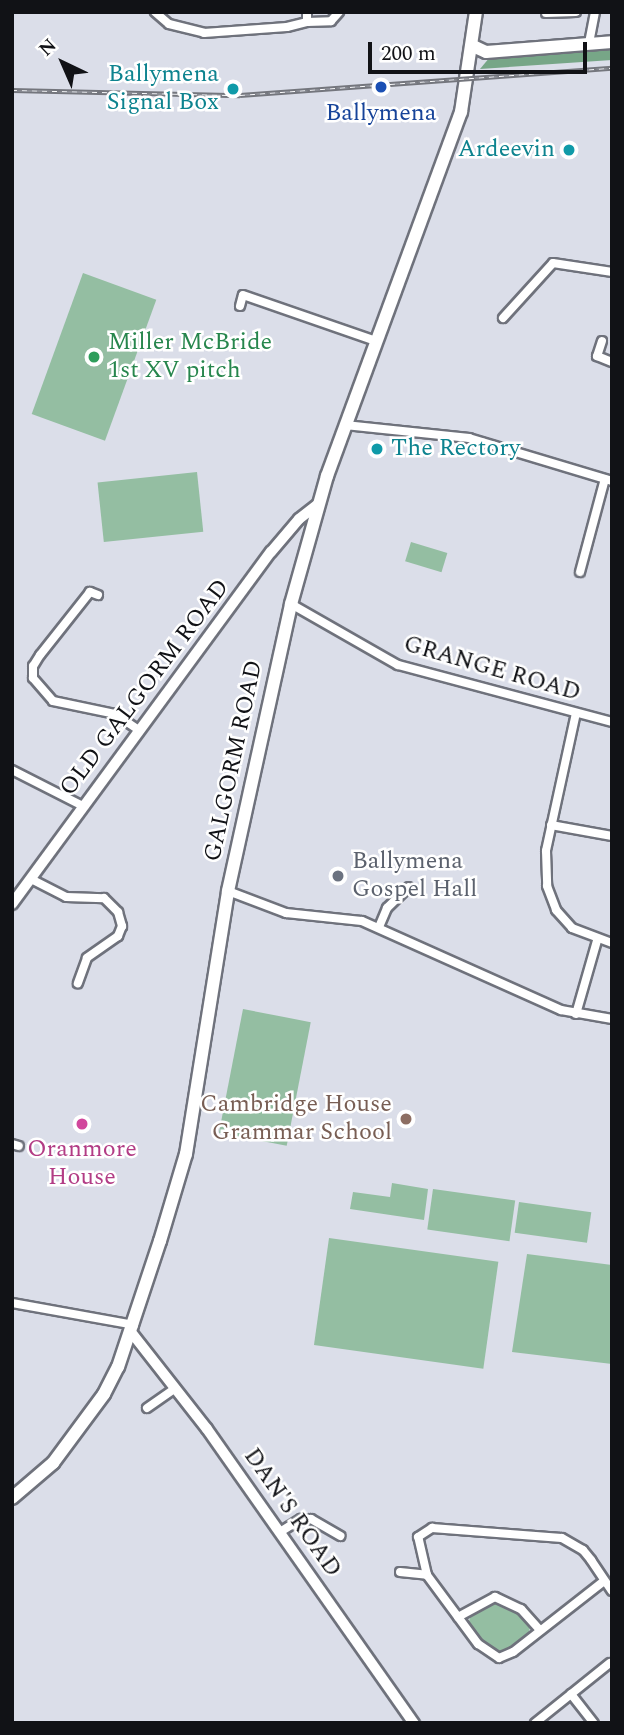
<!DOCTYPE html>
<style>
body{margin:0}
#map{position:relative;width:624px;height:1735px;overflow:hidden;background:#dbdee9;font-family:Spectral,serif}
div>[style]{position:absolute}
.green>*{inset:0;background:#94bea2;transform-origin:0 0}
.forest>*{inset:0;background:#77a687}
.roads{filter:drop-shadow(2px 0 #6f727c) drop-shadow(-2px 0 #6f727c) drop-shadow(0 2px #6f727c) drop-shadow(0 -2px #6f727c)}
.street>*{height:8px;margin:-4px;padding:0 4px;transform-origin:4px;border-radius:4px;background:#fff}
.secondary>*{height:10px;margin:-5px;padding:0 5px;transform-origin:5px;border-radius:5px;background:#fff}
.primary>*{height:12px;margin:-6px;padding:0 6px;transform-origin:6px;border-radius:6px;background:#fff}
.rail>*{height:4.5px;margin-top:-2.25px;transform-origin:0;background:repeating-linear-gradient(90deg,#fff 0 5px,#74767d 0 10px);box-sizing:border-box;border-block:2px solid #74767d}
.dots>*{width:19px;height:19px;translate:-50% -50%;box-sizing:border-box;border:4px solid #fff;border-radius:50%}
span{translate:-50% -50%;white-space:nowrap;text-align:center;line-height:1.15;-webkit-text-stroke:5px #fff;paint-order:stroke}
.culture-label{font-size:24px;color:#0d838f}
.right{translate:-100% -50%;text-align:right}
.left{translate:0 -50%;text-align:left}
.transit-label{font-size:24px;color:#164399}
.leisure-label{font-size:24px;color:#27864d}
.street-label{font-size:24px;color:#111216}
.worship-label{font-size:24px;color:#5b616d}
.education-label{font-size:24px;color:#785e54}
.hotel-label{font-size:24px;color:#b23c85}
.frame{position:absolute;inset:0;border:14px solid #111216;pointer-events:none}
.north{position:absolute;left:28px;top:28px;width:70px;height:70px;-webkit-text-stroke:5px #fff;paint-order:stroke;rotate:316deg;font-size:19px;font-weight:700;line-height:28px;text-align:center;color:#111216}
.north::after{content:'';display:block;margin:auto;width:24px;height:32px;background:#111216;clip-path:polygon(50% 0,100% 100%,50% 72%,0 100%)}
.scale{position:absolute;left:368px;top:42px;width:219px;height:32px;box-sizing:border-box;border:4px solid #111216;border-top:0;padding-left:9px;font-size:21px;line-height:24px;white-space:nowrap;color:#111216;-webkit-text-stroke:5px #fff;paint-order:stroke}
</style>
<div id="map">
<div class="green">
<div style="left:83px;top:273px;width:78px;height:150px;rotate:20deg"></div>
<div style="left:197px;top:472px;width:60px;height:100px;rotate:84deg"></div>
<div style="left:411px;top:542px;width:38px;height:20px;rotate:17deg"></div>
<div style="left:243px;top:1009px;width:69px;height:126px;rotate:11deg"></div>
<div style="clip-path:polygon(392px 1183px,428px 1189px,424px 1220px,350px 1209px,353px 1192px,390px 1197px)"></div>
<div style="left:433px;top:1189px;width:83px;height:41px;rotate:8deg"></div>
<div style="left:519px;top:1202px;width:73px;height:31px;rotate:8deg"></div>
<div style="left:329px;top:1238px;width:171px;height:108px;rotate:8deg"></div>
<div style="clip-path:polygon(527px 1254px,612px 1265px,612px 1364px,512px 1352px)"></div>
<div style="clip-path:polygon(494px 1602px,510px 1607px,530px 1624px,529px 1635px,502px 1653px,490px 1652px,468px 1626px,471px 1613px)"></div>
</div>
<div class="forest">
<div style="clip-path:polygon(612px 47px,612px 60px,480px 69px,490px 57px)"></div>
</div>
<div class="roads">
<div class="street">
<div style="left:155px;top:12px;width:18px;rotate:41deg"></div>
<div style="left:169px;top:24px;width:36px;rotate:14deg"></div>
<div style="left:204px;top:33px;width:83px;rotate:-4.1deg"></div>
<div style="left:287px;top:27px;width:21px;rotate:-14deg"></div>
<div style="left:307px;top:22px;width:10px;rotate:-90deg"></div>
<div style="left:546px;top:13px;width:30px;rotate:-2deg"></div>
<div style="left:307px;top:22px;width:24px;rotate:-2deg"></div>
<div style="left:331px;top:21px;width:12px;rotate:-48deg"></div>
<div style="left:589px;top:43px;width:32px;rotate:-79deg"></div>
<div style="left:240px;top:306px;width:11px;rotate:-75deg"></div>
<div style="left:243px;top:295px;width:141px;rotate:19.1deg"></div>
<div style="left:503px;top:318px;width:74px;rotate:-47.7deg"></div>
<div style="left:553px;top:263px;width:60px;rotate:8.7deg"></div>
<div style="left:602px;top:341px;width:16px;rotate:108deg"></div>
<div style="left:597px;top:356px;width:16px;rotate:22deg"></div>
<div style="left:345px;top:425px;width:125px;rotate:6deg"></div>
<div style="left:469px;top:438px;width:149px;rotate:16.7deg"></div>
<div style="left:580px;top:572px;width:96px;rotate:-75deg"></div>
<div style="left:98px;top:595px;width:9px;rotate:-159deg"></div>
<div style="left:90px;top:592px;width:80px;rotate:128.4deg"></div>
<div style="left:40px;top:655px;width:13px;rotate:122deg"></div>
<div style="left:33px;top:666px;width:12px;rotate:90deg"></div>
<div style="left:33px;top:678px;width:30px;rotate:49deg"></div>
<div style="left:53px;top:701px;width:63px;rotate:11.8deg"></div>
<div style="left:115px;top:714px;width:30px;rotate:34deg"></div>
<div style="left:291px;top:604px;width:123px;rotate:29.7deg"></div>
<div style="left:398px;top:665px;width:221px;rotate:14.9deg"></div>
<div style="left:576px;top:713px;width:141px;rotate:102.3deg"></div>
<div style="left:546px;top:851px;width:35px;rotate:88deg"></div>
<div style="left:547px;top:886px;width:26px;rotate:69deg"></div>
<div style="left:556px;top:910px;width:24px;rotate:48deg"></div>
<div style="left:572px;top:928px;width:43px;rotate:20.6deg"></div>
<div style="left:12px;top:770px;width:80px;rotate:26.9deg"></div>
<div style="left:551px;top:825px;width:62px;rotate:10.2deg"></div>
<div style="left:31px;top:879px;width:39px;rotate:27deg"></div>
<div style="left:66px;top:897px;width:38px;rotate:2deg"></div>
<div style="left:104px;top:898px;width:20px;rotate:45deg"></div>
<div style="left:118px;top:912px;width:15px;rotate:74deg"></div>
<div style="left:122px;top:926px;width:11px;rotate:112deg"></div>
<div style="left:118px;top:936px;width:38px;rotate:145deg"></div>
<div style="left:87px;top:958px;width:27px;rotate:110deg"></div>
<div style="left:228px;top:891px;width:62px;rotate:20.8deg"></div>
<div style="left:286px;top:913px;width:76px;rotate:6deg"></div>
<div style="left:362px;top:921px;width:218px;rotate:24.1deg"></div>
<div style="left:561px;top:1010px;width:52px;rotate:10deg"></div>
<div style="left:379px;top:927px;width:21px;rotate:-67deg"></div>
<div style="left:387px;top:908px;width:30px;rotate:-44deg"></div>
<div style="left:576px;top:1014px;width:76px;rotate:-74deg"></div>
<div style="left:12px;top:1144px;width:7px;rotate:16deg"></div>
<div style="left:12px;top:1303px;width:124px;rotate:10.2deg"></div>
<div style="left:147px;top:1408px;width:35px;rotate:-35deg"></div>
<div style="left:280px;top:1532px;width:25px;rotate:-32deg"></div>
<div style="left:301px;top:1519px;width:10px"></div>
<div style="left:311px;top:1519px;width:34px;rotate:30deg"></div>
<div style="left:400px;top:1572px;width:27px;rotate:6deg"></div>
<div style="left:604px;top:1581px;width:115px;rotate:142deg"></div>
<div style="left:513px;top:1652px;width:15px;rotate:157deg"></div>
<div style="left:499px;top:1658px;width:25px;rotate:-146deg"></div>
<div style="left:478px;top:1644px;width:86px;rotate:-126.5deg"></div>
<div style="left:427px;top:1575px;width:39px;rotate:-103deg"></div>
<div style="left:418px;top:1537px;width:17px;rotate:-33deg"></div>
<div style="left:432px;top:1528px;width:130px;rotate:4.4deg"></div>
<div style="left:562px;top:1538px;width:24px;rotate:30deg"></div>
<div style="left:583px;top:1550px;width:13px;rotate:51deg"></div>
<div style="left:591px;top:1560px;width:37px;rotate:56deg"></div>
<div style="left:458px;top:1617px;width:42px;rotate:-28.4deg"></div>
<div style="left:495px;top:1597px;width:29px;rotate:25deg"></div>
<div style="left:521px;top:1609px;width:28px;rotate:48deg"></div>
<div style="left:571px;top:1694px;width:37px;rotate:52deg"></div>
<div style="left:535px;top:1723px;width:96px;rotate:-38.7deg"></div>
</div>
<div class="secondary">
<div style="left:12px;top:904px;width:437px;rotate:-53.7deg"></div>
<div style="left:271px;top:552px;width:43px;rotate:-49.7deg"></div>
<div style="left:299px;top:519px;width:24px;rotate:-38deg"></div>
<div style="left:131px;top:1332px;width:123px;rotate:51.9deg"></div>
<div style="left:207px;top:1429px;width:360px;rotate:54.9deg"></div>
</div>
<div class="primary">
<div style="left:473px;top:46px;width:14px;rotate:25deg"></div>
<div style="left:486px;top:52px;width:126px;rotate:-4.5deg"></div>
<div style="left:12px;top:1498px;width:54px;rotate:-40.5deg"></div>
<div style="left:53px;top:1463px;width:86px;rotate:-53.5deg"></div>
<div style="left:104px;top:1394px;width:30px;rotate:-63deg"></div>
<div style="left:118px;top:1367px;width:133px;rotate:-71.6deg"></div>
<div style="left:160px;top:1241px;width:91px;rotate:-73.4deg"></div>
<div style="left:186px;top:1154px;width:266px;rotate:-80.9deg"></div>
<div style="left:228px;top:891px;width:294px;rotate:-77.6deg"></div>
<div style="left:291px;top:604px;width:133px;rotate:-74.3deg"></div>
<div style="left:327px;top:476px;width:388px;rotate:-69.8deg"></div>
<div style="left:461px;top:112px;width:101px;rotate:-81.5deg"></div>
</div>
</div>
<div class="rail">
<div style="left:12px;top:90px;width:228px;rotate:1.3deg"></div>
<div style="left:240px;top:95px;width:373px;rotate:-4.2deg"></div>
</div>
<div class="dots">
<div style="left:381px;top:87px;background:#1a4fb4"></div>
<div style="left:233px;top:89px;background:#0f9aa8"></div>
<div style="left:569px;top:150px;background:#0f9aa8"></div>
<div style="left:94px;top:357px;background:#2e9e5b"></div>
<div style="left:377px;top:449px;background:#0f9aa8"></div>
<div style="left:338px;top:876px;background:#6b7280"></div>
<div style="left:406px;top:1119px;background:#8d6e63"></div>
<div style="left:82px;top:1124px;background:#d1479c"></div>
</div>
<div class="culture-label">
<span class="right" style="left:219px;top:89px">Ballymena<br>Signal Box</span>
<span class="right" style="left:555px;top:150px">Ardeevin</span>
<span class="left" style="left:391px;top:449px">The Rectory</span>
</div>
<div class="transit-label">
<span style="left:381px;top:114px">Ballymena</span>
</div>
<div class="leisure-label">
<span class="left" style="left:108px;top:357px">Miller McBride<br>1st XV pitch</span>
</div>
<div class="street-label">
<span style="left:492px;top:669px;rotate:16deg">GRANGE ROAD</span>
<span style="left:145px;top:688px;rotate:-53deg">OLD GALGORM ROAD</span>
<span style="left:234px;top:761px;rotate:-78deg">GALGORM ROAD</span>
<span style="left:292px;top:1513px;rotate:55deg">DAN'S ROAD</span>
</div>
<div class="worship-label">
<span class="left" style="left:352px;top:876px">Ballymena<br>Gospel Hall</span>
</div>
<div class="education-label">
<span class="right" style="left:392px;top:1119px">Cambridge House<br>Grammar School</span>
</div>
<div class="hotel-label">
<span style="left:82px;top:1164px">Oranmore<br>House</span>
</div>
<div class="frame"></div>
<div class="north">N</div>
<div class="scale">200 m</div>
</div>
